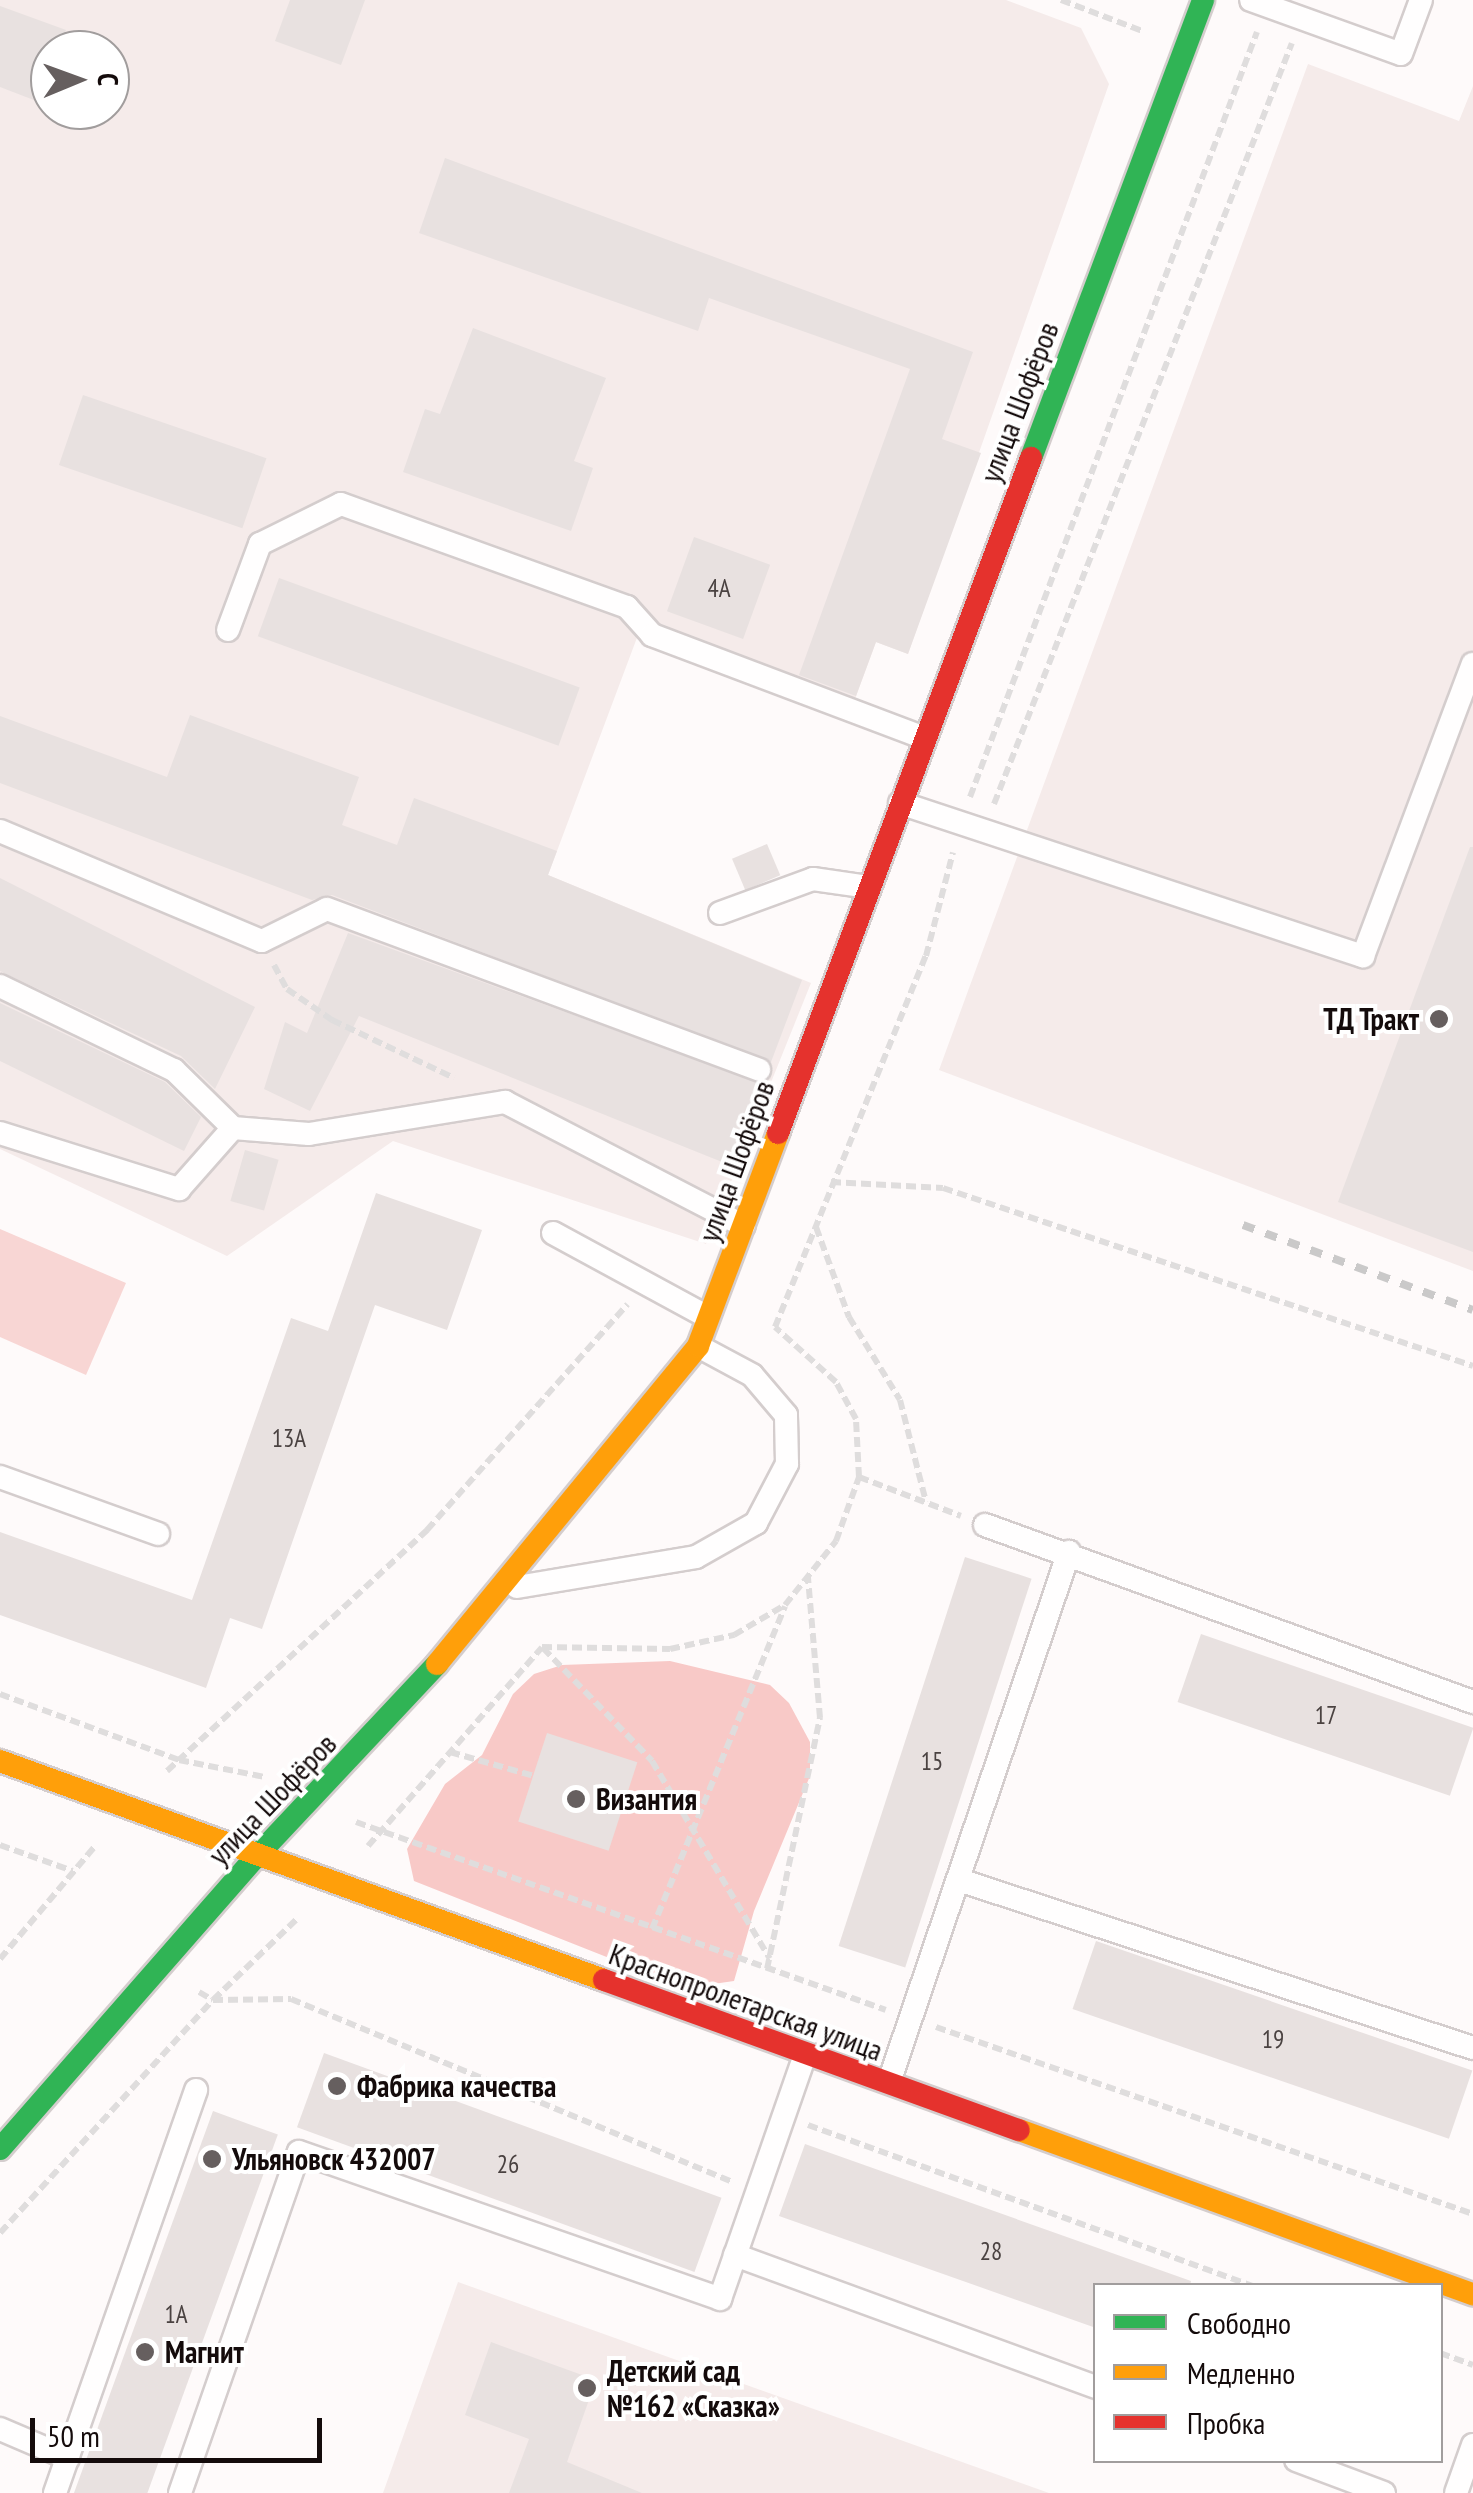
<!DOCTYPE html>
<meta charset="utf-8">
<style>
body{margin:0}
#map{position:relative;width:1473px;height:2493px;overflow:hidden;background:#fefafa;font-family:"PT Sans Narrow",sans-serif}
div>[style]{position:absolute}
.built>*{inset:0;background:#f5ebea}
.green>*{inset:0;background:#f8d6d4}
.forest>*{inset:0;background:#f8c9c7}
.building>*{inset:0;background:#e8e1e0;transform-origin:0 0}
.path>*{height:6px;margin-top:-3px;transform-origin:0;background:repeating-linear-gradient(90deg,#dfdddd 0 10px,transparent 0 15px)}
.roads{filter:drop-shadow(2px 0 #d4cdcd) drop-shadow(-2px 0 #d4cdcd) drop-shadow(0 2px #d4cdcd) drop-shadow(0 -2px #d4cdcd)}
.lane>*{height:22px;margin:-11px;padding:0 11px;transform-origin:11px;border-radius:11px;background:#fffefe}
.fast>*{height:22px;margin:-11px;padding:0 11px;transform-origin:11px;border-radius:11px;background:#30b455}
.slow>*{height:22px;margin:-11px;padding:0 11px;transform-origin:11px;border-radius:11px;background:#ff9f0a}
.jam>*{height:22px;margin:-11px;padding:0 11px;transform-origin:11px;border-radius:11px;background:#e5322d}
.rail>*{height:8px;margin-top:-4px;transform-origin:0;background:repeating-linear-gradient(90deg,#cac9c9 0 12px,transparent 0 24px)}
.dots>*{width:28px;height:28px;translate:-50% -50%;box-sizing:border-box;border:5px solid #fff;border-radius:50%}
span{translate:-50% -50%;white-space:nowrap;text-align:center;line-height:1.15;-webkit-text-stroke:8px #fff;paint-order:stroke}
.number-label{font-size:25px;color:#4a4241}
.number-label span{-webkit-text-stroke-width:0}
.street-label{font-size:30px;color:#140b0b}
.poi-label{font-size:30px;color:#140b0b;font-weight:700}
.right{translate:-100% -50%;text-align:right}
.left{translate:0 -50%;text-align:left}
.legend{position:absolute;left:1093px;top:2283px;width:350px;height:180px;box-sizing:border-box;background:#fff;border:2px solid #a19d9d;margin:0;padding:12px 18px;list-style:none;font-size:30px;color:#140b0b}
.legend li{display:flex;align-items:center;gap:20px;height:50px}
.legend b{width:50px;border:2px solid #a19d9d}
.north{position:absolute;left:30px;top:30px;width:100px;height:100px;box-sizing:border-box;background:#fff;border:2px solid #a19d9d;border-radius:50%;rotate:89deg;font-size:28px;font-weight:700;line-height:40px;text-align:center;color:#140b0b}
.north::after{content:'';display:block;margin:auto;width:35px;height:45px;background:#665f5f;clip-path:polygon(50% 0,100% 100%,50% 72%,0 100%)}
.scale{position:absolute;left:30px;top:2418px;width:292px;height:45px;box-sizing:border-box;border:5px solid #140b0b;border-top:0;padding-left:12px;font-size:30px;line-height:35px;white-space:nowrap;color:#140b0b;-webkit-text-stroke:8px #fff;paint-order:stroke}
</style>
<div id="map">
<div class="built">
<div style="clip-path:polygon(evenodd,0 0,1006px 0,1081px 28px,1109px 84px,908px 654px,876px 642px,855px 699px,644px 619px,548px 875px,811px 983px,706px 1244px,393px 1141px,227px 1256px,0 1149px,0 0,50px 50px,110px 50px,110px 110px,50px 110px,50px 50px)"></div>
<div style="clip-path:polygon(1308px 64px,1459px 121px,1473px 86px,1473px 1271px,939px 1070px)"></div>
<div style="clip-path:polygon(458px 2282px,1049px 2493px,383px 2493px)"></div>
</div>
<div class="green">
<div style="clip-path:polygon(0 1229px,126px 1283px,86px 1375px,0 1337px)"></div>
</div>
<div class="forest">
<div style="clip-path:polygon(670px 1661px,770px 1685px,789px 1703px,810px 1742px,810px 1776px,754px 1911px,734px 1981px,685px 1988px,414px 1881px,407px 1849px,445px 1784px,482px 1755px,513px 1694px,534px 1674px,562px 1665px)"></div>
</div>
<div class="building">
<div style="clip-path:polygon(290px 0,365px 0,341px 65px,275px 41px)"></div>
<div style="clip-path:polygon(0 6px,66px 30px,58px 50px,50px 50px,39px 102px,0 87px)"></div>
<div style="clip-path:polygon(445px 158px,973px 352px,942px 439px,981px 453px,908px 654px,876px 642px,856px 696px,799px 675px,910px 369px,709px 298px,698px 331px,419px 233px)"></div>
<div style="clip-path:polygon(473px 328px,606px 378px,574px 461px,593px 468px,571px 531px,403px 472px,425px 409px,440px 414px)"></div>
<div style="left:83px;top:395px;width:194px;height:74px;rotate:19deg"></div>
<div style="left:694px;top:537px;width:81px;height:79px;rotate:20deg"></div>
<div style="left:279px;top:578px;width:320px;height:62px;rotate:20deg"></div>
<div style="clip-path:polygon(190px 715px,359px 777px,342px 825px,397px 845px,414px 798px,557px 851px,548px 875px,802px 980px,771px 1062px,332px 895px,312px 900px,0 783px,0 716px,167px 777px)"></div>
<div style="left:767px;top:844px;width:34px;height:38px;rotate:67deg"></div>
<div style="clip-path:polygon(1470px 847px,1473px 847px,1473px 1252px,1338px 1202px)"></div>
<div style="clip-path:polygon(0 878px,255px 1007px,215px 1089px,181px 1056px,0 971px)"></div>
<div style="clip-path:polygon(348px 933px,763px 1084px,732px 1166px,359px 1016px,310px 1111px,264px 1089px,285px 1022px,307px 1033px)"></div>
<div style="clip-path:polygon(0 1003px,165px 1082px,201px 1117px,184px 1151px,0 1061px)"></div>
<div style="left:245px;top:1150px;width:35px;height:53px;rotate:16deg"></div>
<div style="clip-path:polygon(376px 1193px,482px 1230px,447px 1330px,375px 1305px,262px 1629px,230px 1618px,206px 1688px,0 1615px,0 1532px,192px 1600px,291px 1318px,328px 1331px)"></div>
<div style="left:965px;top:1557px;width:70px;height:409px;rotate:18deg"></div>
<div style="left:1201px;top:1634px;width:288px;height:72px;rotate:19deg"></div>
<div style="left:547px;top:1733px;width:95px;height:93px;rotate:18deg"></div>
<div style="left:1096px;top:1941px;width:398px;height:72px;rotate:19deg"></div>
<div style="left:324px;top:2053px;width:423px;height:79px;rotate:20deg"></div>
<div style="left:213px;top:2111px;width:69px;height:407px;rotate:20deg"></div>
<div style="clip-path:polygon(805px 2144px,1191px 2281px,1190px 2286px,1096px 2286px,1096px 2328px,779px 2216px)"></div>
<div style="clip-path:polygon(491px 2342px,596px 2380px,567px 2462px,642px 2493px,509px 2493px,529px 2439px,465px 2415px)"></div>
</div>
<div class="path">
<div style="left:1061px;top:0;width:87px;rotate:20.9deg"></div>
<div style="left:970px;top:797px;width:817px;rotate:-69.44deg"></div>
<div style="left:994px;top:804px;width:817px;rotate:-68.62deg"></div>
<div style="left:274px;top:965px;width:27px;rotate:62deg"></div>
<div style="left:287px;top:989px;width:55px;rotate:34.6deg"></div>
<div style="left:332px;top:1020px;width:135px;rotate:25.4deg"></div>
<div style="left:831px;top:1182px;width:112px;rotate:3.1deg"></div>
<div style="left:943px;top:1188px;width:559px;rotate:18.56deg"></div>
<div style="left:816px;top:1227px;width:96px;rotate:69.9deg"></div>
<div style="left:849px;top:1317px;width:97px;rotate:58.4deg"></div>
<div style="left:900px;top:1400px;width:105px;rotate:75.7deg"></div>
<div style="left:859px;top:1477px;width:109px;rotate:20.9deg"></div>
<div style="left:542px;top:1647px;width:128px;rotate:0.9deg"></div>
<div style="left:670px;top:1649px;width:66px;rotate:-12.3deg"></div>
<div style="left:734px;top:1635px;width:59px;rotate:-30.5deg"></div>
<div style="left:785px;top:1605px;width:82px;rotate:-51.4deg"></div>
<div style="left:836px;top:1541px;width:68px;rotate:-70.2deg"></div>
<div style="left:859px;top:1477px;width:58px;rotate:-93deg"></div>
<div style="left:856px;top:1419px;width:42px;rotate:-118.4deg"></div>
<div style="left:836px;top:1382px;width:82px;rotate:-138deg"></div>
<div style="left:775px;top:1327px;width:401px;rotate:-67.9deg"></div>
<div style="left:926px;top:956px;width:107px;rotate:-75.4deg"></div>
<div style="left:543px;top:1648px;width:157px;rotate:46deg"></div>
<div style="left:652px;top:1761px;width:230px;rotate:59.2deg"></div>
<div style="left:0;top:1694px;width:191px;rotate:20.2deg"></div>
<div style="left:179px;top:1760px;width:88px;rotate:11.2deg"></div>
<div style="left:450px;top:1752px;width:87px;rotate:15.9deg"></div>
<div style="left:167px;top:1771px;width:355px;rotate:-42.8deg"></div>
<div style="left:427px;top:1530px;width:302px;rotate:-48.4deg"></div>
<div style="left:356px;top:1822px;width:562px;rotate:19.53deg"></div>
<div style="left:0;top:1845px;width:77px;rotate:19.6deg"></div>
<div style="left:368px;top:1846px;width:264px;rotate:-48.8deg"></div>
<div style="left:652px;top:1929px;width:349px;rotate:-67.6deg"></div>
<div style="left:0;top:1959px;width:149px;rotate:-49.9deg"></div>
<div style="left:767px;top:1969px;width:257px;rotate:-78.1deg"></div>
<div style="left:820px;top:1718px;width:142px;rotate:-94.9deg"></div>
<div style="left:199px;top:1992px;width:16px;rotate:30deg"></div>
<div style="left:213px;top:2000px;width:78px;rotate:-0.7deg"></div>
<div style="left:291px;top:1999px;width:478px;rotate:22.5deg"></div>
<div style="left:936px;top:2027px;width:569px;rotate:19.2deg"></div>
<div style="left:808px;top:2125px;width:473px;rotate:19.9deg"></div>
<div style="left:0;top:2233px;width:316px;rotate:-47.6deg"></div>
<div style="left:213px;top:2000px;width:118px;rotate:-44deg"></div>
<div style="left:1440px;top:2353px;width:35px;rotate:20deg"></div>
</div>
<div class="roads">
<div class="lane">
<div style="left:1251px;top:0;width:159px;rotate:19.8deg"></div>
<div style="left:1401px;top:54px;width:58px;rotate:-69.7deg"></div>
<div style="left:228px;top:630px;width:92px;rotate:-69.6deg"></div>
<div style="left:260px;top:544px;width:90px;rotate:-26.3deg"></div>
<div style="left:341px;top:504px;width:304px;rotate:19.8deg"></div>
<div style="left:627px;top:607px;width:38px;rotate:48deg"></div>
<div style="left:652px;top:635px;width:291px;rotate:20.7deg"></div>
<div style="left:900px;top:803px;width:488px;rotate:18.3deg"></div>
<div style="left:1363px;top:956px;width:312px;rotate:-69.4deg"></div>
<div style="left:0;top:831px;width:284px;rotate:22.8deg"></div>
<div style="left:262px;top:941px;width:72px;rotate:-26.2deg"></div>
<div style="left:327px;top:909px;width:461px;rotate:20.4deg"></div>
<div style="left:720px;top:913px;width:99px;rotate:-20.1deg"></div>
<div style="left:813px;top:879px;width:57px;rotate:8.1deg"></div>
<div style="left:0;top:986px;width:193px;rotate:25.8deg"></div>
<div style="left:174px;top:1070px;width:83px;rotate:44.5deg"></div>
<div style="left:233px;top:1128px;width:76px;rotate:4.5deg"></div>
<div style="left:309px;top:1134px;width:199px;rotate:-9.3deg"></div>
<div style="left:505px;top:1102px;width:269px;rotate:27.4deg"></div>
<div style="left:0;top:1133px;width:188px;rotate:17.4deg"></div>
<div style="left:179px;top:1189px;width:81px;rotate:-48.5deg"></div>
<div style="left:553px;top:1233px;width:176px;rotate:28.5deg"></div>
<div style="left:0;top:1477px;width:168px;rotate:19.8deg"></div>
<div style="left:985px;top:1525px;width:519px;rotate:19.94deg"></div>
<div style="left:517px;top:1587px;width:181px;rotate:-9.5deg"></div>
<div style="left:696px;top:1557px;width:69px;rotate:-29.5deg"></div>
<div style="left:756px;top:1523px;width:67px;rotate:-62.3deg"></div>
<div style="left:787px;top:1464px;width:49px;rotate:-91.2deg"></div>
<div style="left:786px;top:1415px;width:52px;rotate:-130.4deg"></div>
<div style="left:752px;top:1375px;width:61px;rotate:-151.8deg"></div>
<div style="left:959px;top:1880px;width:541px;rotate:18.1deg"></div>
<div style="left:889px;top:2082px;width:560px;rotate:-71.24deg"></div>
<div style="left:735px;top:2255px;width:384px;rotate:20.1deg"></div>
<div style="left:0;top:2429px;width:74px;rotate:23.1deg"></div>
<div style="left:1296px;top:2460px;width:94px;rotate:20.6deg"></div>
<div style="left:55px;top:2493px;width:427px;rotate:-70.7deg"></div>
<div style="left:180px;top:2493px;width:361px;rotate:-70.8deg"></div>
<div style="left:299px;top:2152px;width:446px;rotate:19.2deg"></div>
<div style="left:720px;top:2299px;width:258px;rotate:-70.8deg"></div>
<div style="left:1456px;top:2493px;width:51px;rotate:-70.5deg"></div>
</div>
<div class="fast">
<div style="left:1031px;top:458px;width:489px;rotate:-69.4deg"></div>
<div style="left:0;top:2149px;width:387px;rotate:-48.8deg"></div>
<div style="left:255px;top:1858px;width:266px;rotate:-46.8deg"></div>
</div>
<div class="slow">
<div style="left:437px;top:1664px;width:411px;rotate:-50.6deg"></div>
<div style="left:698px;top:1346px;width:228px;rotate:-69.4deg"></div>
<div style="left:0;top:1761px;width:642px;rotate:19.93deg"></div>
<div style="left:1019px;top:2130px;width:483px;rotate:19.9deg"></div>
</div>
<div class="jam">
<div style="left:778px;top:1133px;width:721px;rotate:-69.45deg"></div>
<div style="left:604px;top:1980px;width:441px;rotate:19.9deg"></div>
</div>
</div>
<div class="rail">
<div style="left:1243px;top:1225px;width:245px;rotate:20.3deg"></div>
</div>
<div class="dots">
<div style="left:1439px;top:1019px;background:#665f5f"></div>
<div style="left:576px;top:1799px;background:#665f5f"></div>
<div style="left:337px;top:2086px;background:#665f5f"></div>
<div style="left:212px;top:2159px;background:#665f5f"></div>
<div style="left:145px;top:2352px;background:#665f5f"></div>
<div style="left:587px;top:2388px;background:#665f5f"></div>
</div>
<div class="number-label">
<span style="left:719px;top:588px">4А</span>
<span style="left:289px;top:1438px">13А</span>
<span style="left:1326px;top:1715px">17</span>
<span style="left:932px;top:1761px">15</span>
<span style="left:1273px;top:2039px">19</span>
<span style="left:508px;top:2164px">26</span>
<span style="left:991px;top:2251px">28</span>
<span style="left:176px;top:2314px">1А</span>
</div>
<div class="street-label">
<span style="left:1019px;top:402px;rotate:-69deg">улица Шофёров</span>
<span style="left:736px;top:1161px;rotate:-70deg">улица Шофёров</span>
<span style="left:272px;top:1799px;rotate:-46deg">улица Шофёров</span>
<span style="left:746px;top:2002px;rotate:20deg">Краснопролетарская улица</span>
</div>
<div class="poi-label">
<span class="right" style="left:1419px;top:1019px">ТД Тракт</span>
<span class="left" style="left:596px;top:1799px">Византия</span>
<span class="left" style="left:357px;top:2086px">Фабрика качества</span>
<span class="left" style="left:232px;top:2159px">Ульяновск 432007</span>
<span class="left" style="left:165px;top:2352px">Магнит</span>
<span class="left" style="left:607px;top:2388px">Детский сад<br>№162 «Сказка»</span>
</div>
<ul class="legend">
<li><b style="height:12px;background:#30b455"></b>Свободно</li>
<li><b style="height:12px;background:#ff9f0a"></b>Медленно</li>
<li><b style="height:12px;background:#e5322d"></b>Пробка</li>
</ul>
<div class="north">С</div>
<div class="scale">50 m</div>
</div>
